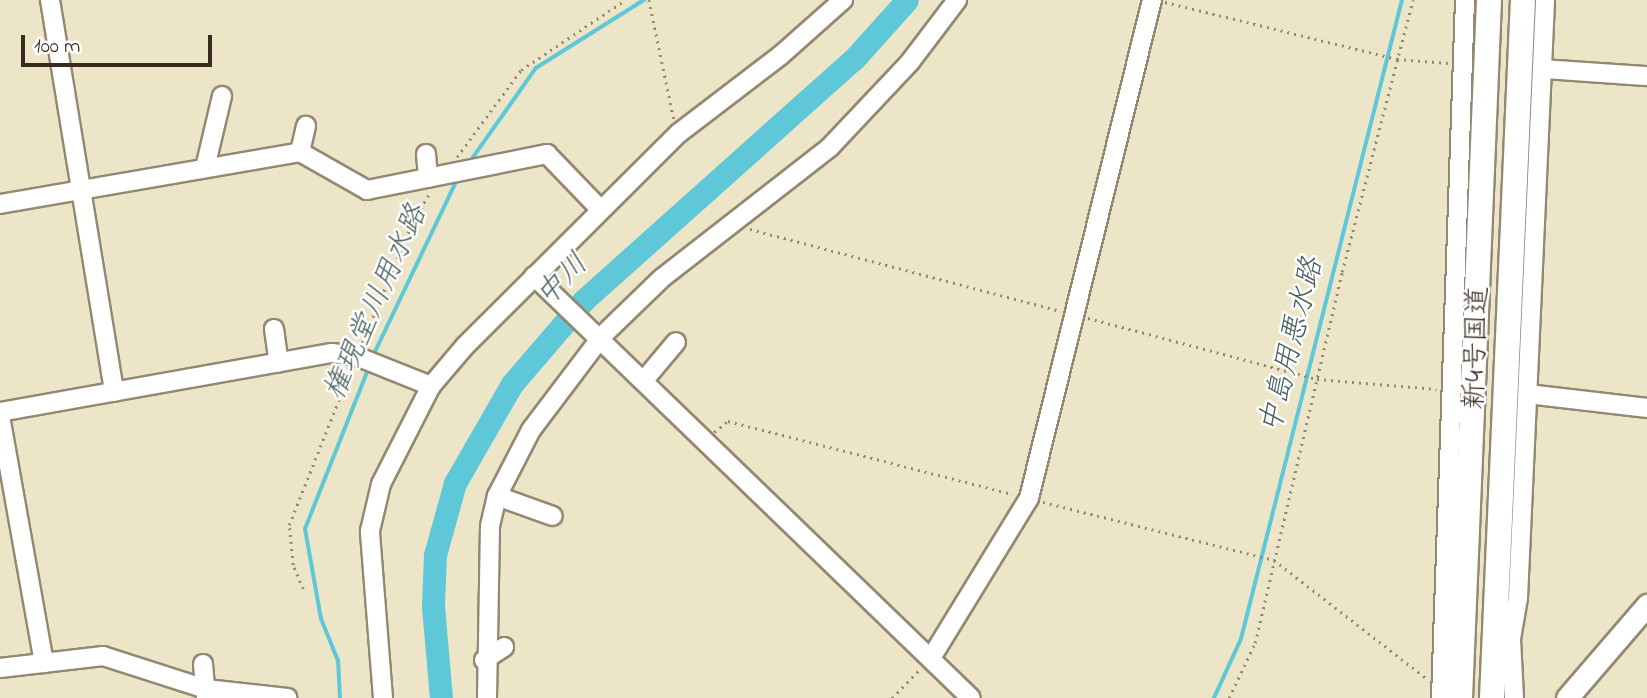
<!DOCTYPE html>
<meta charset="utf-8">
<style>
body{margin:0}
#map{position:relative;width:1647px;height:698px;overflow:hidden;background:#ede5c7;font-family:"Indie Flower","Klee One",sans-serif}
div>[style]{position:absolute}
.stream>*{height:3.5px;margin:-1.75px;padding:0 1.75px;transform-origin:1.75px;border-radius:1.75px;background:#5ec8d9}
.river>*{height:23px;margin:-11.5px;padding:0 11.5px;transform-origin:11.5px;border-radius:11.5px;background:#5ec8d9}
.path>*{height:2.5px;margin-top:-1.25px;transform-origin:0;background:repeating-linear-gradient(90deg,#948872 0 2px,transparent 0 7px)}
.roads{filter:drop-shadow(2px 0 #948872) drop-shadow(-2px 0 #948872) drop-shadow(0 2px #948872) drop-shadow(0 -2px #948872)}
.minor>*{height:18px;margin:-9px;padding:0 9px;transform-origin:9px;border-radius:9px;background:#fff}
.major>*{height:21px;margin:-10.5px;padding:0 10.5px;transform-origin:10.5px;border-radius:10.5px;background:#fff}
.highway>*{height:24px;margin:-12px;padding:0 12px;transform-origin:12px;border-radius:12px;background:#fff}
span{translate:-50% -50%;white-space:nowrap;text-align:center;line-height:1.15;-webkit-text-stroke:5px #fff;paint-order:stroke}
.street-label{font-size:28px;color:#3b2a1e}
.water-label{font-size:30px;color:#47615f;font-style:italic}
.scale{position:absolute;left:21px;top:35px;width:191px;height:32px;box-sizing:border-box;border:4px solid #3b2a1e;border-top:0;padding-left:9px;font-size:21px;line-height:24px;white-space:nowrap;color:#3b2a1e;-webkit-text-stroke:5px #fff;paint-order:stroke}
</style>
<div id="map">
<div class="stream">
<div style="left:469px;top:163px;width:116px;rotate:-54.8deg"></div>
<div style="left:536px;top:68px;width:128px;rotate:-32.2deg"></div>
<div style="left:373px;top:356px;width:197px;rotate:-64.5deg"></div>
<div style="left:340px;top:698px;width:37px;rotate:-93deg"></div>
<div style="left:338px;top:661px;width:45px;rotate:-112deg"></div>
<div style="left:321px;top:619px;width:91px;rotate:-100.1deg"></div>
<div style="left:305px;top:529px;width:174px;rotate:-68.4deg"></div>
<div style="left:1214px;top:698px;width:65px;rotate:-65.4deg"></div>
<div style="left:1241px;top:639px;width:659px;rotate:-75.86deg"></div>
</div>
<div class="river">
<div style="left:441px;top:698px;width:92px;rotate:-95deg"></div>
<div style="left:433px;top:606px;width:51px;rotate:-87.8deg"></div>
<div style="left:435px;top:555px;width:75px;rotate:-74.5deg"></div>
<div style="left:455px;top:483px;width:114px;rotate:-60.1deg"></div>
<div style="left:512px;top:384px;width:111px;rotate:-49.4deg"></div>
<div style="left:584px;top:300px;width:362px;rotate:-41.8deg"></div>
<div style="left:854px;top:59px;width:79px;rotate:-48.1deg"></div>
</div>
<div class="path">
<div style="left:649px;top:0;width:123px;rotate:78.2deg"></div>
<div style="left:1165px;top:2px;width:239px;rotate:13.8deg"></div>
<div style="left:1397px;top:59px;width:51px;rotate:4.5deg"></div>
<div style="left:457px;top:157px;width:108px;rotate:-53.7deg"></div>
<div style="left:521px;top:70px;width:125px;rotate:-33.9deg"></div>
<div style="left:750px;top:229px;width:322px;rotate:14.8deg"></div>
<div style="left:1088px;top:318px;width:237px;rotate:14.9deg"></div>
<div style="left:1317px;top:379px;width:120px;rotate:4.8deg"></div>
<div style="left:362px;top:343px;width:132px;rotate:-67.3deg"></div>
<div style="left:413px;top:221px;width:33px;rotate:-59deg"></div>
<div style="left:714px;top:432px;width:18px;rotate:-38deg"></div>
<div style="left:728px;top:421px;width:294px;rotate:14.4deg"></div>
<div style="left:1043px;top:502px;width:238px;rotate:14.1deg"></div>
<div style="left:1274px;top:560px;width:192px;rotate:37.8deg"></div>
<div style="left:303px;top:589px;width:26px;rotate:-113deg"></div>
<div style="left:293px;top:565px;width:40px;rotate:-95.7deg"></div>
<div style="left:289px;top:525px;width:168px;rotate:-68.3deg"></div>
<div style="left:892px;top:698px;width:42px;rotate:-46deg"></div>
<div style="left:1229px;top:698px;width:61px;rotate:-64.7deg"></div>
<div style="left:1255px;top:643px;width:381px;rotate:-76.8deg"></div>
<div style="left:1342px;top:272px;width:281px;rotate:-75.4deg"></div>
</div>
<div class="roads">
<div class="minor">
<div style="left:50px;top:0;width:397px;rotate:80.7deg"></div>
<div style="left:1543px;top:69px;width:104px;rotate:3.9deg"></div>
<div style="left:300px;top:152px;width:27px;rotate:-77deg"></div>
<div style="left:426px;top:154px;width:24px;rotate:85deg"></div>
<div style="left:205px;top:168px;width:74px;rotate:-76.7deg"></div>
<div style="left:0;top:204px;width:304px;rotate:-9.8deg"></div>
<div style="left:300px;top:152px;width:77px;rotate:29.6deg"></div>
<div style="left:367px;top:190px;width:184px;rotate:-11.3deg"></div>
<div style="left:547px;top:154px;width:76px;rotate:46.1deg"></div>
<div style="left:534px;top:276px;width:607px;rotate:44deg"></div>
<div style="left:274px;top:329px;width:34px;rotate:82deg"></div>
<div style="left:645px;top:379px;width:48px;rotate:-50deg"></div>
<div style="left:1528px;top:394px;width:120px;rotate:6.7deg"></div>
<div style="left:0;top:412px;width:337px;rotate:-10.1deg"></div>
<div style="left:332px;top:353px;width:24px;rotate:7deg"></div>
<div style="left:356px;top:356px;width:81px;rotate:21.8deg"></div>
<div style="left:0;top:416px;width:251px;rotate:79.9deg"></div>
<div style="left:497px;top:496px;width:59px;rotate:19.7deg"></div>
<div style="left:931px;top:658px;width:188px;rotate:-58.5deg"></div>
<div style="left:1029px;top:498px;width:513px;rotate:-76.13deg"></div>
<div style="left:484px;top:660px;width:24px;rotate:-33deg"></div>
<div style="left:203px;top:664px;width:34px;rotate:85deg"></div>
<div style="left:0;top:668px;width:104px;rotate:-6.6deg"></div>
<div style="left:103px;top:656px;width:108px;rotate:17.8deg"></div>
<div style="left:206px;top:689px;width:82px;rotate:6.3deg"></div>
<div style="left:383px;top:698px;width:168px;rotate:-94.5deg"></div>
<div style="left:370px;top:531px;width:48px;rotate:-76.8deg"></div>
<div style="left:381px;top:484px;width:110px;rotate:-63deg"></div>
<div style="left:431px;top:386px;width:52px;rotate:-49.6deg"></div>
<div style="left:465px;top:346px;width:302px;rotate:-44.9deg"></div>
<div style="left:679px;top:133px;width:128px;rotate:-37.4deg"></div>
<div style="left:781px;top:55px;width:83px;rotate:-41.6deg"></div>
<div style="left:487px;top:698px;width:172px;rotate:-89deg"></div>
<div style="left:490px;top:526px;width:31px;rotate:-77deg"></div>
<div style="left:497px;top:496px;width:74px;rotate:-62.7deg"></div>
<div style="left:531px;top:430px;width:118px;rotate:-52.9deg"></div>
<div style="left:602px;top:336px;width:83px;rotate:-44deg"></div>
<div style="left:662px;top:278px;width:213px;rotate:-37.9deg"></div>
<div style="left:830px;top:147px;width:117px;rotate:-46.7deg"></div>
<div style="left:910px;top:62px;width:78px;rotate:-52.8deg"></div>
<div style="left:1441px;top:698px;width:698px;rotate:-88.03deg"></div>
<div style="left:1514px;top:698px;width:59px;rotate:-92.9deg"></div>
<div style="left:1511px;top:639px;width:42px;rotate:-80.3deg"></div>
<div style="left:1518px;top:598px;width:599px;rotate:-87.41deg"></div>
</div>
<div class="major">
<div style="left:1567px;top:698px;width:123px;rotate:-49.3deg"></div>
</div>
<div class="highway">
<div style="left:1460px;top:698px;width:699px;rotate:-87.62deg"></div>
<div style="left:1492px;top:698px;width:699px;rotate:-87.46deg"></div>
</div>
</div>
<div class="street-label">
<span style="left:1478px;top:348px;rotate:-88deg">新4号国道</span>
</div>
<div class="water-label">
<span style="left:563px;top:281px;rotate:-46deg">中川</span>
<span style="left:377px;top:303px;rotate:-66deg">権現堂川用水路</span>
<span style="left:1293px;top:346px;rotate:-76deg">中島用悪水路</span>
</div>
<div class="scale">100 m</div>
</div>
